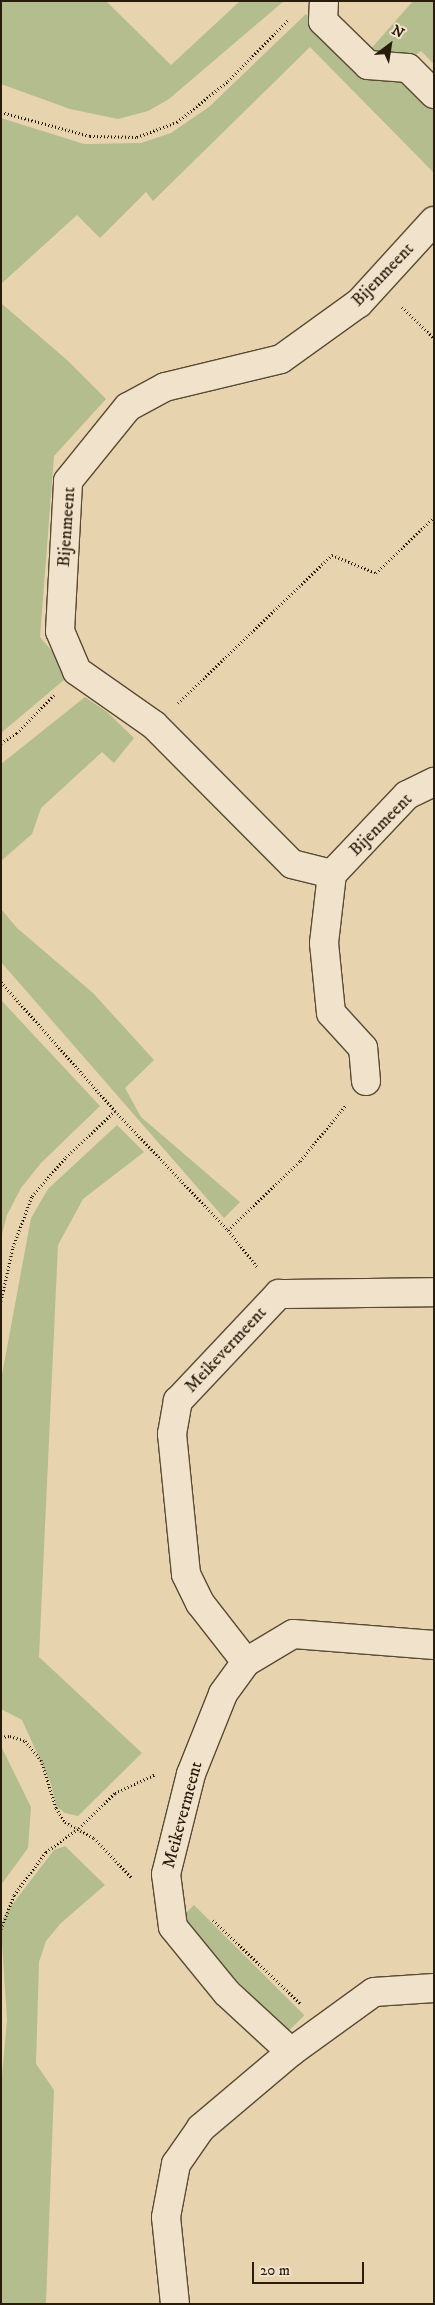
<!DOCTYPE html>
<style>
body{margin:0}
#map{position:relative;width:435px;height:2305px;overflow:hidden;background:#e8d3af;font-family:"IM FELL DW Pica",serif}
div>[style]{position:absolute}
.green>*{inset:0;background:#b3bd8d;transform-origin:0 0}
.path>*{height:3px;margin-top:-1.5px;transform-origin:0;background:repeating-linear-gradient(90deg,#291c0a 0 1px,transparent 0 3.5px)}
.roads{filter:drop-shadow(1px 0 #594a33) drop-shadow(-1px 0 #594a33) drop-shadow(0 1px #594a33) drop-shadow(0 -1px #594a33)}
.minor>*{height:28px;margin:-14px;padding:0 14px;transform-origin:14px;border-radius:14px;background:#f0e2cb}
span{translate:-50% -50%;white-space:nowrap;text-align:center;line-height:1.15;-webkit-text-stroke:4px #f0e2cb;paint-order:stroke}
.street-label{font-size:18px;color:#291c0a}
.frame{position:absolute;inset:0;border:2px solid #291c0a;pointer-events:none}
.north{position:absolute;left:365px;top:20px;width:50px;height:50px;-webkit-text-stroke:4px #f0e2cb;paint-order:stroke;rotate:31deg;font-size:14px;font-weight:700;line-height:20px;text-align:center;color:#291c0a}
.north::after{content:'';display:block;margin:auto;width:18px;height:22px;background:#291c0a;clip-path:polygon(50% 0,100% 100%,50% 72%,0 100%)}
.scale{position:absolute;left:252px;top:2262px;width:112px;height:22px;box-sizing:border-box;border:2px solid #291c0a;border-top:0;padding-left:6px;font-size:15px;line-height:18px;white-space:nowrap;color:#291c0a;-webkit-text-stroke:4px #f0e2cb;paint-order:stroke}
</style>
<div id="map">
<div class="green">
<div style="clip-path:polygon(1px 1px,106px 1px,171px 65px,240px 1px,284px 1px,169px 99px,148px 111px,118px 119px,70px 109px,1px 84px)"></div>
<div style="clip-path:polygon(413px 1px,434px 1px,434px 64px,421px 51px,413px 57px,369px 51px)"></div>
<div style="clip-path:polygon(306px 14px,366px 78px,407px 82px,434px 109px,434px 173px,310px 47px,153px 201px,146px 192px,100px 238px,77px 215px,1px 284px,1px 118px,84px 144px,141px 143px,171px 133px,209px 107px)"></div>
<div style="clip-path:polygon(1px 303px,67px 360px,106px 399px,54px 456px,40px 637px,71px 674px,1px 733px)"></div>
<div style="clip-path:polygon(85px 697px,107px 712px,134px 738px,114px 763px,102px 752px,41px 808px,32px 834px,1px 861px,1px 764px)"></div>
<div style="clip-path:polygon(1px 909px,17px 928px,93px 993px,154px 1060px,125px 1088px,141px 1117px,240px 1202px,224px 1218px,1px 962px)"></div>
<div style="clip-path:polygon(1px 1000px,100px 1106px,41px 1163px,21px 1188px,7px 1215px,1px 1238px)"></div>
<div style="clip-path:polygon(117px 1125px,144px 1152px,83px 1199px,58px 1245px,39px 1657px,142px 1753px,78px 1816px,65px 1813px,56px 1806px,51px 1784px,22px 1720px,1px 1709px,1px 1380px,31px 1218px,48px 1189px)"></div>
<div style="clip-path:polygon(1px 1746px,31px 1807px,28px 1848px,1px 1885px)"></div>
<div style="clip-path:polygon(65px 1846px,105px 1885px,61px 1923px,46px 1941px,39px 1962px,36px 2064px,54px 2090px,46px 2304px,1px 2304px,1px 2088px,7px 2020px,1px 1927px,5px 1914px,54px 1850px)"></div>
<div style="left:194px;top:1905px;width:156px;height:23px;rotate:45deg"></div>
</div>
<div class="path">
<div style="left:1px;top:112px;width:92px;rotate:15.1deg"></div>
<div style="left:90px;top:136px;width:47px;rotate:1.2deg"></div>
<div style="left:137px;top:137px;width:43px;rotate:-20.6deg"></div>
<div style="left:177px;top:122px;width:65px;rotate:-38.8deg"></div>
<div style="left:228px;top:81px;width:87px;rotate:-45.5deg"></div>
<div style="left:402px;top:307px;width:45px;rotate:44.1deg"></div>
<div style="left:178px;top:703px;width:214px;rotate:-43.9deg"></div>
<div style="left:332px;top:555px;width:48px;rotate:22.2deg"></div>
<div style="left:376px;top:573px;width:81px;rotate:-44deg"></div>
<div style="left:1px;top:743px;width:19px;rotate:-32deg"></div>
<div style="left:17px;top:733px;width:53px;rotate:-45.8deg"></div>
<div style="left:1px;top:982px;width:172px;rotate:48.5deg"></div>
<div style="left:115px;top:1111px;width:164px;rotate:46.5deg"></div>
<div style="left:228px;top:1230px;width:48px;rotate:51.7deg"></div>
<div style="left:228px;top:1230px;width:100px;rotate:-43.8deg"></div>
<div style="left:300px;top:1161px;width:72px;rotate:-50.6deg"></div>
<div style="left:1px;top:1301px;width:55px;rotate:-77.5deg"></div>
<div style="left:13px;top:1247px;width:54px;rotate:-69.6deg"></div>
<div style="left:32px;top:1196px;width:52px;rotate:-48.9deg"></div>
<div style="left:66px;top:1157px;width:67px;rotate:-43.2deg"></div>
<div style="left:1px;top:1737px;width:9px;rotate:-6deg"></div>
<div style="left:10px;top:1736px;width:16px;rotate:18deg"></div>
<div style="left:25px;top:1741px;width:25px;rotate:50deg"></div>
<div style="left:41px;top:1760px;width:50px;rotate:72.6deg"></div>
<div style="left:56px;top:1808px;width:17px;rotate:57deg"></div>
<div style="left:65px;top:1822px;width:33px;rotate:29deg"></div>
<div style="left:94px;top:1838px;width:55px;rotate:46.5deg"></div>
<div style="left:213px;top:1920px;width:122px;rotate:43.7deg"></div>
<div style="left:1px;top:1929px;width:36px;rotate:-69deg"></div>
<div style="left:14px;top:1895px;width:54px;rotate:-53.3deg"></div>
<div style="left:46px;top:1852px;width:41px;rotate:-36deg"></div>
<div style="left:79px;top:1828px;width:50px;rotate:-44.2deg"></div>
<div style="left:115px;top:1793px;width:45px;rotate:-24.9deg"></div>
</div>
<div class="roads">
<div class="minor">
<div style="left:324px;top:1px;width:20px;rotate:93deg"></div>
<div style="left:323px;top:21px;width:63px;rotate:44.4deg"></div>
<div style="left:368px;top:65px;width:40px;rotate:4.3deg"></div>
<div style="left:408px;top:68px;width:37px;rotate:45deg"></div>
<div style="left:332px;top:874px;width:41px;rotate:-166deg"></div>
<div style="left:292px;top:864px;width:196px;rotate:-134.8deg"></div>
<div style="left:154px;top:725px;width:94px;rotate:-145deg"></div>
<div style="left:77px;top:671px;width:43px;rotate:-113deg"></div>
<div style="left:60px;top:631px;width:150px;rotate:-86.9deg"></div>
<div style="left:68px;top:481px;width:95px;rotate:-51deg"></div>
<div style="left:128px;top:407px;width:42px;rotate:-28.4deg"></div>
<div style="left:165px;top:387px;width:119px;rotate:-13.6deg"></div>
<div style="left:281px;top:359px;width:96px;rotate:-35.7deg"></div>
<div style="left:359px;top:303px;width:111px;rotate:-47.6deg"></div>
<div style="left:366px;top:1081px;width:33px;rotate:-95deg"></div>
<div style="left:363px;top:1048px;width:47px;rotate:-132.4deg"></div>
<div style="left:331px;top:1013px;width:70px;rotate:-95.7deg"></div>
<div style="left:324px;top:943px;width:69px;rotate:-83.4deg"></div>
<div style="left:332px;top:874px;width:109px;rotate:-46.5deg"></div>
<div style="left:407px;top:795px;width:30px;rotate:-26deg"></div>
<div style="left:434px;top:1645px;width:141px;rotate:-175.5deg"></div>
<div style="left:293px;top:1634px;width:55px;rotate:149.2deg"></div>
<div style="left:246px;top:1662px;width:39px;rotate:126deg"></div>
<div style="left:223px;top:1694px;width:86px;rotate:111.8deg"></div>
<div style="left:191px;top:1774px;width:103px;rotate:104deg"></div>
<div style="left:166px;top:1874px;width:53px;rotate:82.5deg"></div>
<div style="left:173px;top:1927px;width:85px;rotate:50.7deg"></div>
<div style="left:227px;top:1993px;width:87px;rotate:42.7deg"></div>
<div style="left:291px;top:2052px;width:102px;rotate:-35.9deg"></div>
<div style="left:374px;top:1992px;width:60px;rotate:-3.8deg"></div>
<div style="left:246px;top:1662px;width:75px;rotate:-127.9deg"></div>
<div style="left:200px;top:1603px;width:32px;rotate:-116deg"></div>
<div style="left:186px;top:1574px;width:141px;rotate:-95.7deg"></div>
<div style="left:172px;top:1434px;width:34px;rotate:-80deg"></div>
<div style="left:178px;top:1401px;width:147px;rotate:-46.7deg"></div>
<div style="left:279px;top:1294px;width:155px;rotate:-0.7deg"></div>
<div style="left:175px;top:2304px;width:87px;rotate:-95.9deg"></div>
<div style="left:166px;top:2217px;width:54px;rotate:-79.3deg"></div>
<div style="left:176px;top:2164px;width:44px;rotate:-55.2deg"></div>
<div style="left:201px;top:2128px;width:118px;rotate:-40.2deg"></div>
</div>
</div>
<div class="street-label">
<span style="left:383px;top:275px;rotate:-46deg">Bijenmeent</span>
<span style="left:67px;top:527px;rotate:-86deg">Bijenmeent</span>
<span style="left:381px;top:825px;rotate:-45deg">Bijenmeent</span>
<span style="left:226px;top:1350px;rotate:-47deg">Meikevermeent</span>
<span style="left:183px;top:1815px;rotate:-75deg">Meikevermeent</span>
</div>
<div class="frame"></div>
<div class="north">N</div>
<div class="scale">20 m</div>
</div>
